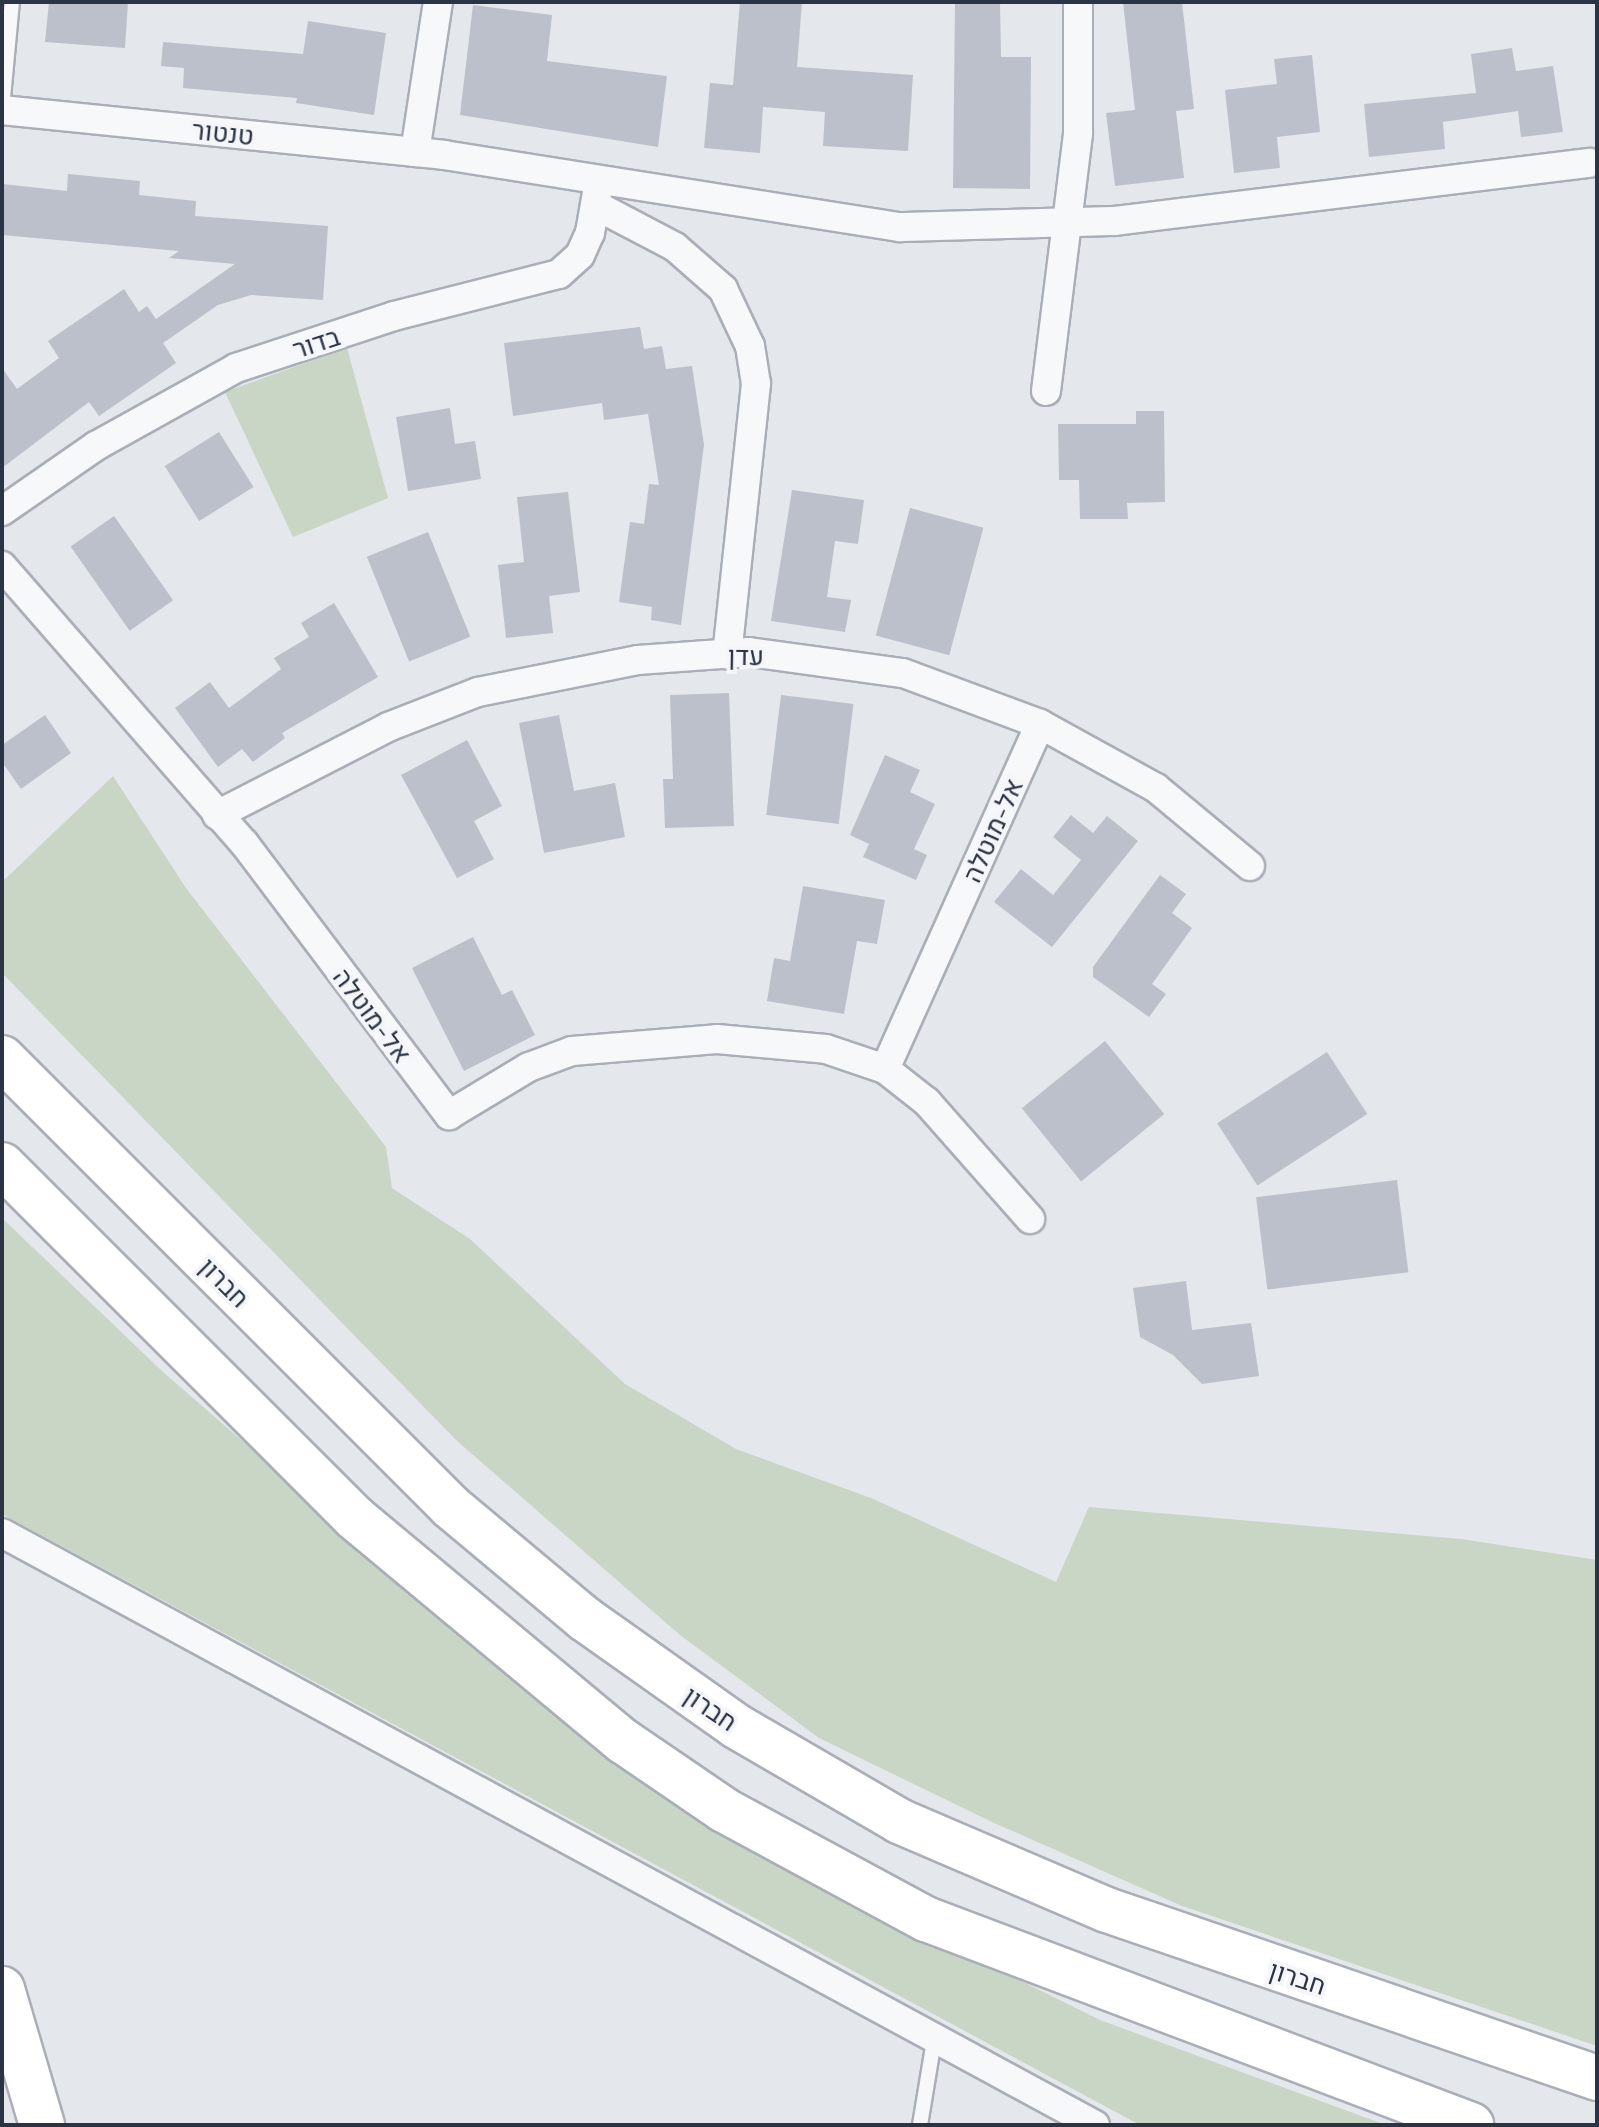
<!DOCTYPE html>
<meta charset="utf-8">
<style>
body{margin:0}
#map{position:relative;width:1599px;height:2127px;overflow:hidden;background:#e4e7ec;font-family:"Exo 2",Heebo,sans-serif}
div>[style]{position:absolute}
.green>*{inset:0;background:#c9d6c5}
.building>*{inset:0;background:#bbc0ca;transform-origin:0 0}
.roads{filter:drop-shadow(2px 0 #a9aeb7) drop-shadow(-2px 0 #a9aeb7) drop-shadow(0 2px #a9aeb7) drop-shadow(0 -2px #a9aeb7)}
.service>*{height:14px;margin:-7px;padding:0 7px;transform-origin:7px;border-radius:7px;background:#f7f8fa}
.minor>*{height:28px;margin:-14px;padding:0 14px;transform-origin:14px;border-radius:14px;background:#f7f8fa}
.primary>*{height:44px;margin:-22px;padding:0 22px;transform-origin:22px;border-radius:22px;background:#fff}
.trunk>*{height:44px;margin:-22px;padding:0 22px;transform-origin:22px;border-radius:22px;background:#fff}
span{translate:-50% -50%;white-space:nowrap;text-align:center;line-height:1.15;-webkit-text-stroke:8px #f4f6f9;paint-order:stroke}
.street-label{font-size:26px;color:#2b3445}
.frame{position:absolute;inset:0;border:4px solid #2b3445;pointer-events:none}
</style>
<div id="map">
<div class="green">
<div style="clip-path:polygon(347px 348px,388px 498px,293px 537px,225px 392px)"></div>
<div style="clip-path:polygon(113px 776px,186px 888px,386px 1147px,392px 1188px,470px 1239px,625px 1384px,736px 1449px,871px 1498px,1056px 1582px,1089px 1507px,1461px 1539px,1597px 1560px,1597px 2046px,1182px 1906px,992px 1822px,819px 1738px,680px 1635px,457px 1441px,2px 973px,2px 882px)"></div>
<div style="clip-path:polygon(2px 1218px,163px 1372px,561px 1718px,716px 1830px,1100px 2020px,1386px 2125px,1140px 2125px,2px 1514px)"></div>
</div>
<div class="building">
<div style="clip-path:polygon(49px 2px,128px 2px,125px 48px,45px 42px)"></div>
<div style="clip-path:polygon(740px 2px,802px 2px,797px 67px,913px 75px,908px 151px,823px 146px,825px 112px,763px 107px,760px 153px,704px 148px,710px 83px,733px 85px)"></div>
<div style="clip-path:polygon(955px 2px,1000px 2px,1001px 57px,1031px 57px,1030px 189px,953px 188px)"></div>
<div style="clip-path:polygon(1123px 2px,1182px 2px,1194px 109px,1176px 111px,1184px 178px,1115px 186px,1106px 113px,1135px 110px)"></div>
<div style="clip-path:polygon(473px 5px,552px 15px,547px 61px,667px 76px,658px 147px,460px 115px)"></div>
<div style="clip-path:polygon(308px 21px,386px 33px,374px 115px,296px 103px,297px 98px,183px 88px,184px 68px,161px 66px,163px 42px,303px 54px)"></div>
<div style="clip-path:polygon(1512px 48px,1516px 71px,1553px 66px,1563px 132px,1521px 137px,1518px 111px,1443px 122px,1445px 149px,1369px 157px,1364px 104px,1476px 93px,1471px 54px)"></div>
<div style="clip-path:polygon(1312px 55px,1320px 132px,1277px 137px,1280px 168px,1234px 173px,1225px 90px,1277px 84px,1274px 59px)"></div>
<div style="clip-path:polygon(68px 174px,140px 181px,139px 195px,196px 201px,195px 216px,328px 226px,323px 300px,251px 295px,218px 305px,163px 343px,176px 363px,99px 416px,89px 402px,2px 468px,2px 368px,17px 389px,59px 358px,48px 341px,124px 289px,139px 312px,147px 306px,156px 319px,235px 264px,169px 258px,179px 251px,2px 235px,2px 184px,67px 191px)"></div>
<div style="clip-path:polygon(640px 327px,644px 349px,662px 346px,666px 369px,692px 366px,704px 445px,681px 625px,651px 620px,652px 607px,619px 602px,630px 522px,644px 524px,649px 484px,659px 485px,648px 414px,604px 420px,602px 403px,513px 416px,504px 343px)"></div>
<div style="clip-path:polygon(450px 408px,455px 444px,475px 441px,481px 479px,408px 491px,396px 417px)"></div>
<div style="clip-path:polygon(1136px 411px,1164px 411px,1165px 502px,1127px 503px,1128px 519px,1080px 519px,1079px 480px,1059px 480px,1058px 424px,1136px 424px)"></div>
<div style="left:219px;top:432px;width:65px;height:64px;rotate:58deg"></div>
<div style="clip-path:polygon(792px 490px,864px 500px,858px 544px,835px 541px,827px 597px,851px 600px,845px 632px,771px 621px)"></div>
<div style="clip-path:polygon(568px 492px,580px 592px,549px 596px,553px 633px,506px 638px,498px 565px,524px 562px,517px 497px)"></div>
<div style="left:910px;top:508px;width:76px;height:132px;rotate:15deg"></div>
<div style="left:114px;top:516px;width:103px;height:53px;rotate:55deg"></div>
<div style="left:428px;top:532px;width:113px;height:66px;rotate:68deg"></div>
<div style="clip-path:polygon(334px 603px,378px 677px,282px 733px,285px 738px,253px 762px,242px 749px,218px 767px,175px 708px,210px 682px,229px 708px,281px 669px,274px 658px,309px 637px,301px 623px)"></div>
<div style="clip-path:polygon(729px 693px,734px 826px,665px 828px,663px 779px,673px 779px,670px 695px)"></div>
<div style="left:781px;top:695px;width:73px;height:121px;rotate:7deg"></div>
<div style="clip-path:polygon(45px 715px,71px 753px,21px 789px,2px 762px,2px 745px)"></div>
<div style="clip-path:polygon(559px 715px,574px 791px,615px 783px,625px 837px,544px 853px,519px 723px)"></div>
<div style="clip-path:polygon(467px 740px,502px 806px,474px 821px,494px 859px,457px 878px,401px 775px)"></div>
<div style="clip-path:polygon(885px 755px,920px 770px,910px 792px,935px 804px,914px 849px,927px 855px,916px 880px,863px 857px,869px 844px,850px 835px)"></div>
<div style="clip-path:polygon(1071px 815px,1093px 833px,1107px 816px,1138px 841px,1052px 947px,994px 902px,1021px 869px,1053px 895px,1081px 860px,1053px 837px)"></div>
<div style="clip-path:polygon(1160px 875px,1186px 894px,1172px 913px,1192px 928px,1152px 984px,1166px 994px,1149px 1017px,1093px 977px,1093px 967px)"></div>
<div style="clip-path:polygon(803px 886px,885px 900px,877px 944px,857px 941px,844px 1014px,767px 1001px,774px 958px,790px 961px)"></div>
<div style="clip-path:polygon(473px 937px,502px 995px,512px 990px,535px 1035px,464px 1071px,412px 968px)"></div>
<div style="left:1105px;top:1041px;width:94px;height:107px;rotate:51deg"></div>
<div style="left:1327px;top:1052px;width:74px;height:131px;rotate:57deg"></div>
<div style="left:1397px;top:1180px;width:93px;height:142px;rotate:83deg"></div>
<div style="clip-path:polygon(1186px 1281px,1192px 1330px,1251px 1323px,1259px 1376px,1202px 1384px,1173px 1355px,1140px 1337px,1133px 1288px)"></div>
</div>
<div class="roads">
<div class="service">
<div style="left:2px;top:109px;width:107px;rotate:-84.7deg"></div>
<div style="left:920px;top:2125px;width:86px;rotate:-80.6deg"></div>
</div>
<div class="minor">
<div style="left:2px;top:110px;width:444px;rotate:5.8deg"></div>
<div style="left:444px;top:155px;width:462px;rotate:9deg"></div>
<div style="left:900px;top:227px;width:215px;rotate:-1.6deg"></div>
<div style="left:1115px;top:221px;width:478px;rotate:-7deg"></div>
<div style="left:415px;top:152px;width:152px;rotate:-81.3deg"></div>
<div style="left:597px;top:206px;width:88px;rotate:27.7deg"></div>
<div style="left:675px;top:247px;width:64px;rotate:41.2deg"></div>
<div style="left:723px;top:289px;width:63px;rotate:64.7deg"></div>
<div style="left:750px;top:346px;width:38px;rotate:81deg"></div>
<div style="left:756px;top:384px;width:272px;rotate:96.1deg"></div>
<div style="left:1046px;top:391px;width:260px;rotate:-82.9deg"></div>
<div style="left:1078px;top:133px;width:131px;rotate:-90deg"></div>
<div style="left:2px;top:511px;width:114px;rotate:-34.7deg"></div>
<div style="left:96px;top:446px;width:160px;rotate:-29.1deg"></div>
<div style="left:236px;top:368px;width:166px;rotate:-18.2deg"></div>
<div style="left:394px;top:316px;width:170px;rotate:-14.3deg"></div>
<div style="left:559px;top:274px;width:28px;rotate:-42deg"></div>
<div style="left:580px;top:255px;width:24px;rotate:-66deg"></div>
<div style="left:590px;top:233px;width:53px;rotate:-80.2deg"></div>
<div style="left:2px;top:566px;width:368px;rotate:48.9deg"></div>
<div style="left:244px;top:843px;width:341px;rotate:53deg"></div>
<div style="left:449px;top:1115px;width:93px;rotate:-31deg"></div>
<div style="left:529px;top:1067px;width:46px;rotate:-20.4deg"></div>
<div style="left:572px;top:1051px;width:145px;rotate:-4.7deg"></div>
<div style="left:717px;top:1039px;width:109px;rotate:5.2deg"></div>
<div style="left:826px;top:1049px;width:62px;rotate:18.7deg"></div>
<div style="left:885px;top:1069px;width:53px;rotate:38.2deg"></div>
<div style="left:927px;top:1102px;width:156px;rotate:48.6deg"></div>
<div style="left:217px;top:815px;width:192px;rotate:-27.2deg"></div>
<div style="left:388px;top:727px;width:97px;rotate:-21.3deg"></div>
<div style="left:478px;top:692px;width:163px;rotate:-11.3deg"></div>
<div style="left:638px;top:660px;width:111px;rotate:-4.1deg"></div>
<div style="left:749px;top:652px;width:155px;rotate:7.8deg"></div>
<div style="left:903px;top:673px;width:146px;rotate:20.4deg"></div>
<div style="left:1040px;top:724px;width:132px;rotate:28.9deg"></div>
<div style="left:1156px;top:788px;width:122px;rotate:39.7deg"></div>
<div style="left:885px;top:1069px;width:378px;rotate:-65.8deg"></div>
<div style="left:2px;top:1533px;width:1243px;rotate:28.44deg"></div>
</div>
<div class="primary">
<div style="left:2px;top:1989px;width:142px;rotate:73.6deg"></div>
</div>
<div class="trunk">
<div style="left:2px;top:1058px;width:635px;rotate:45deg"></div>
<div style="left:451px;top:1507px;width:175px;rotate:39.9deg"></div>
<div style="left:585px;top:1619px;width:185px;rotate:35.3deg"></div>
<div style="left:736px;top:1726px;width:189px;rotate:30.2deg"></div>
<div style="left:899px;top:1821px;width:226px;rotate:23.2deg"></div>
<div style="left:1107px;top:1910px;width:518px;rotate:18.92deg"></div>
<div style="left:2px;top:1165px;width:499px;rotate:45deg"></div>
<div style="left:355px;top:1518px;width:349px;rotate:39.8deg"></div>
<div style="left:623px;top:1741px;width:122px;rotate:34.3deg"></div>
<div style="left:724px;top:1810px;width:230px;rotate:28.4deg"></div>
<div style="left:926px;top:1919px;width:583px;rotate:20.71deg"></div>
</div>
</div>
<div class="street-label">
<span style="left:223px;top:132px;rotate:6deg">טנטור</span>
<span style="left:316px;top:342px;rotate:-18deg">בדור</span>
<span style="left:746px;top:655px;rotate:1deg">עדן</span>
<span style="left:992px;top:830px;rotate:-66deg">אל-מוטלה</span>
<span style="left:373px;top:1015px;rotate:53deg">אל-מוטלה</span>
<span style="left:225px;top:1282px;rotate:45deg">חברון</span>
<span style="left:711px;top:1708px;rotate:34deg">חברון</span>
<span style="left:1298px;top:1977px;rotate:18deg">חברון</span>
</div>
<div class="frame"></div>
</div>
